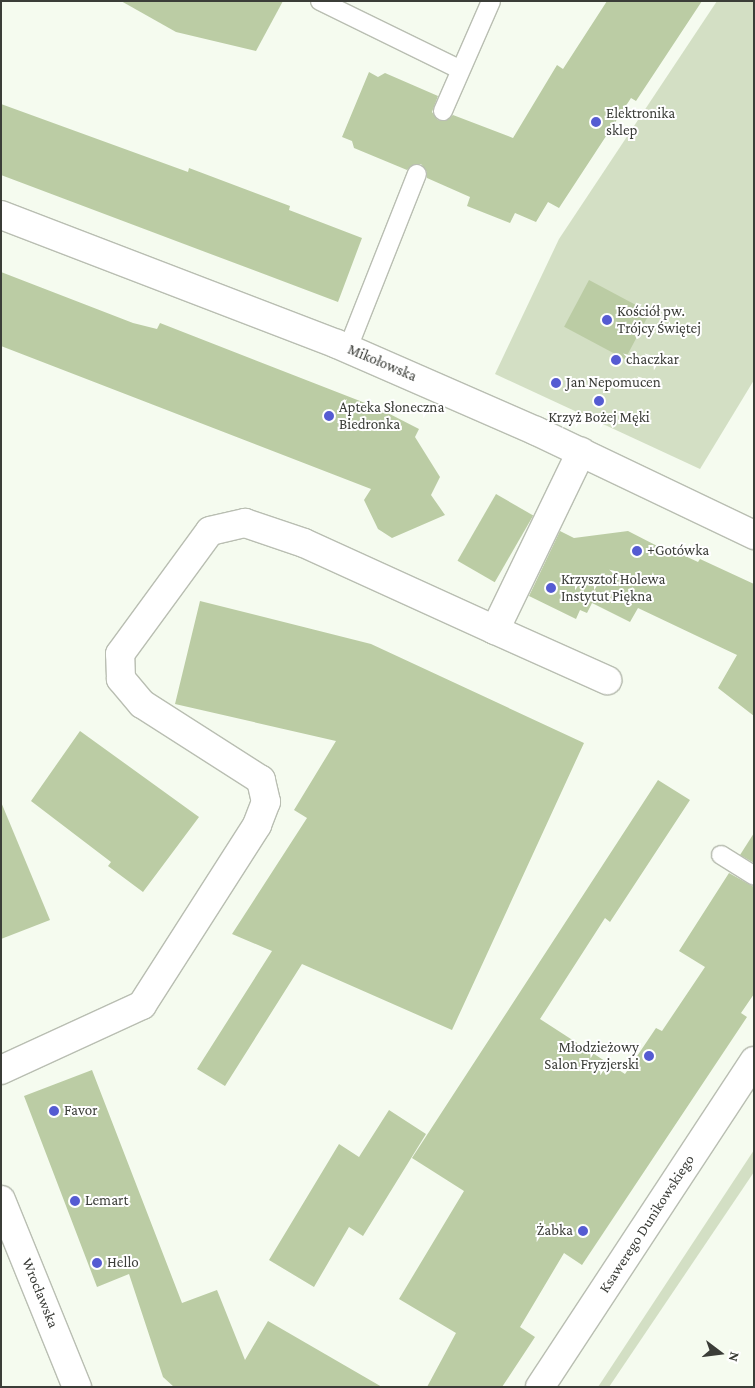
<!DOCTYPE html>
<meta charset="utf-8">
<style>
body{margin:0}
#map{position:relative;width:755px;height:1388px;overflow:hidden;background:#f5fbef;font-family:"Crimson Pro",serif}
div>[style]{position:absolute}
.green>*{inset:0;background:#d3dfc4}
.building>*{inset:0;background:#bbcca4;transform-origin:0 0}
.roads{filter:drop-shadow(1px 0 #b9beb2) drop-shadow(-1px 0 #b9beb2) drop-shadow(0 1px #b9beb2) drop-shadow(0 -1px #b9beb2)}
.lane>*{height:18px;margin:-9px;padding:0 9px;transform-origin:9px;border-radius:9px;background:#fff}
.street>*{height:28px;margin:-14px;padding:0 14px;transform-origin:14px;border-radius:14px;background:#fff}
.secondary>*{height:28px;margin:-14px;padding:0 14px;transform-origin:14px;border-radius:14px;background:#fff}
.dots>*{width:14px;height:14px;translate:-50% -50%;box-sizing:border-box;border:2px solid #fff;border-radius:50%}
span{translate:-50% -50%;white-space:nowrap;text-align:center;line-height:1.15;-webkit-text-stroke:4px #fff;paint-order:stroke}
.poi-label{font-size:15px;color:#3b3d38}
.left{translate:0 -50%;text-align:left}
.right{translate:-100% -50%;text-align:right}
.street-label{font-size:15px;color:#3b3d38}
.frame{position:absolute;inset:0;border:2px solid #3b3d38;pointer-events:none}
.north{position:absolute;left:695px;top:1328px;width:50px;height:50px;-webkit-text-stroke:4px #fff;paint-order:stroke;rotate:105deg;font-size:14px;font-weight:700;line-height:20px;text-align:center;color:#3b3d38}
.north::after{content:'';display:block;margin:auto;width:18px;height:22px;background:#3b3d38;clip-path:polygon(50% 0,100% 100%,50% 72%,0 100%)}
</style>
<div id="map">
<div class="green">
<div style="clip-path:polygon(717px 1px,754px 1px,754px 380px,700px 469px,495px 374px,559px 239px)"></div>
<div style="clip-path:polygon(754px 1150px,754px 1172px,609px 1387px,598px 1387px)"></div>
</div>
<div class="building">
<div style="clip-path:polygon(121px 1px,283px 1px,256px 51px,176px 32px)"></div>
<div style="clip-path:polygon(607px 1px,702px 1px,636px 101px,631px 98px,559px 208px,548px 202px,536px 222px,515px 213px,510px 223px,467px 206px,470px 197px,427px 178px,427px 172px,421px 164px,415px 164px,407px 170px,354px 148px,352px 141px,342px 137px,369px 72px,378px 77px,385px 73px,438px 96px,432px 112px,438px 120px,445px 121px,453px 115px,513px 138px,557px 65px,563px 69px)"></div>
<div style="clip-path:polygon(1px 104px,188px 172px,189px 168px,290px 206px,289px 210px,362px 238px,338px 302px,1px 175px)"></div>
<div style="clip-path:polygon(1px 272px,133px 323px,157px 329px,160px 323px,378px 408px,419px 429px,415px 437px,440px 477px,431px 495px,445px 515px,392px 538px,378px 529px,364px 500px,371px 489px,1px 346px)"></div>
<div style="left:589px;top:280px;width:69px;height:53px;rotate:28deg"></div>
<div style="left:496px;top:494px;width:43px;height:77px;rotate:30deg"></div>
<div style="clip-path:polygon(560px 531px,574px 538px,628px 531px,665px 550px,666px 547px,698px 562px,700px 559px,754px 584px,754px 716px,718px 688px,737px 655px,638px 608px,630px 622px,592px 603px,587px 613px,580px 610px,576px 619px,529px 596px)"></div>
<div style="clip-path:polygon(200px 601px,371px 644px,584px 743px,452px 1030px,302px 964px,225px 1086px,197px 1069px,272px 951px,232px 934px,307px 818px,294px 810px,336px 741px,175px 704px)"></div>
<div style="clip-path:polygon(80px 731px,199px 817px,143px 892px,108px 866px,111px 862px,31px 801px)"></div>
<div style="clip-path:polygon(658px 780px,690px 800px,610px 922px,605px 918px,540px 1019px,625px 1074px,656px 1028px,662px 1031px,705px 967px,679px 951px,729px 873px,754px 887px,754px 994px,741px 1013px,747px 1017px,582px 1265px,564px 1253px,520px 1327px,535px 1337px,502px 1387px,427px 1387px,456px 1333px,399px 1299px,464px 1191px,412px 1158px)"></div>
<div style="clip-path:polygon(1px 802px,50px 920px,1px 939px)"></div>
<div style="clip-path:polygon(754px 833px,754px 863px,740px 855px)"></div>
<div style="clip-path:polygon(92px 1070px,182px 1303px,217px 1290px,245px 1360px,268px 1321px,382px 1387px,174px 1387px,163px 1377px,129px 1274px,97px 1287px,24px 1096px)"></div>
<div style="clip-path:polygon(389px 1110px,426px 1134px,363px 1236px,349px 1227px,314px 1287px,269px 1260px,339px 1144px,359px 1157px)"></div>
</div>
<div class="roads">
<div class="lane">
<div style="left:320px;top:1px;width:155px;rotate:26.1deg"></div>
<div style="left:443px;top:111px;width:120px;rotate:-66.4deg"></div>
<div style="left:348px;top:348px;width:187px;rotate:-68.4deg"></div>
<div style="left:721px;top:855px;width:39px;rotate:32deg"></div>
</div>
<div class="street">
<div style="left:495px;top:630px;width:123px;rotate:24.1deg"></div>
<div style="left:1px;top:1070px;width:155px;rotate:-24.7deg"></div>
<div style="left:142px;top:1005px;width:214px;rotate:-57.4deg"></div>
<div style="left:257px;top:825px;width:25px;rotate:-69deg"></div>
<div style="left:266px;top:802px;width:23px;rotate:-103deg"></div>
<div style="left:261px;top:780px;width:141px;rotate:-147.4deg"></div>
<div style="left:142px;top:704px;width:33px;rotate:-130deg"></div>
<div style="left:121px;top:679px;width:25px;rotate:-92deg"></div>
<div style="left:120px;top:654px;width:152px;rotate:-53.8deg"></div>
<div style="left:210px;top:531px;width:36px;rotate:-13deg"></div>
<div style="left:245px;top:523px;width:62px;rotate:18.7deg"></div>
<div style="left:304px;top:543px;width:210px;rotate:24.5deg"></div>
<div style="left:495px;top:630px;width:198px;rotate:-64.2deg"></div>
</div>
<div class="secondary">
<div style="left:1px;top:215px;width:360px;rotate:21deg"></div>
<div style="left:337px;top:344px;width:217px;rotate:23.6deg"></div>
<div style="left:536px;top:431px;width:242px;rotate:25.5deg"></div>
<div style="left:1px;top:1200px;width:202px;rotate:67.9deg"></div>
<div style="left:540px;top:1387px;width:390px;rotate:-56.7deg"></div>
</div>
</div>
<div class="dots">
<div style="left:596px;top:122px;background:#555bd2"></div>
<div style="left:607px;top:320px;background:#555bd2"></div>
<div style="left:616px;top:360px;background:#555bd2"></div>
<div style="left:556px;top:383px;background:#555bd2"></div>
<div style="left:599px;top:401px;background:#555bd2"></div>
<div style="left:329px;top:416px;background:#555bd2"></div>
<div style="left:637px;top:551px;background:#555bd2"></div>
<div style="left:551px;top:588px;background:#555bd2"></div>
<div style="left:649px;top:1056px;background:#555bd2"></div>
<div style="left:54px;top:1111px;background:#555bd2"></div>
<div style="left:75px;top:1201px;background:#555bd2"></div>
<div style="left:583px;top:1231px;background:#555bd2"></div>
<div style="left:97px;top:1263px;background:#555bd2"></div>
</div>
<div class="poi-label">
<span class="left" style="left:606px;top:122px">Elektronika<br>sklep</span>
<span class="left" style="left:617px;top:320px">Kościół pw.<br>Trójcy Świętej</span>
<span class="left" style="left:626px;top:360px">chaczkar</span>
<span class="left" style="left:566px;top:383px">Jan Nepomucen</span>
<span class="left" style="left:339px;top:416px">Apteka Słoneczna<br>Biedronka</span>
<span style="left:599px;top:418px">Krzyż Bożej Męki</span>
<span class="left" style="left:647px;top:551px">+Gotówka</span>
<span class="left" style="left:561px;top:588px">Krzysztof Holewa<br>Instytut Piękna</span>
<span class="right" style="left:639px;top:1056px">Młodzieżowy<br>Salon Fryzjerski</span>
<span class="left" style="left:64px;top:1111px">Favor</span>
<span class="left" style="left:85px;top:1201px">Lemart</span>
<span class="right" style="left:573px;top:1231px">Żabka</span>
<span class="left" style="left:107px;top:1263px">Hello</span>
</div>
<div class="street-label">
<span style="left:382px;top:363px;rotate:23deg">Mikołowska</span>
<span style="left:647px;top:1224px;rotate:-57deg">Ksawerego Dunikowskiego</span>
<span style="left:40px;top:1293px;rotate:68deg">Wrocławska</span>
</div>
<div class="frame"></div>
<div class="north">N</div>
</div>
